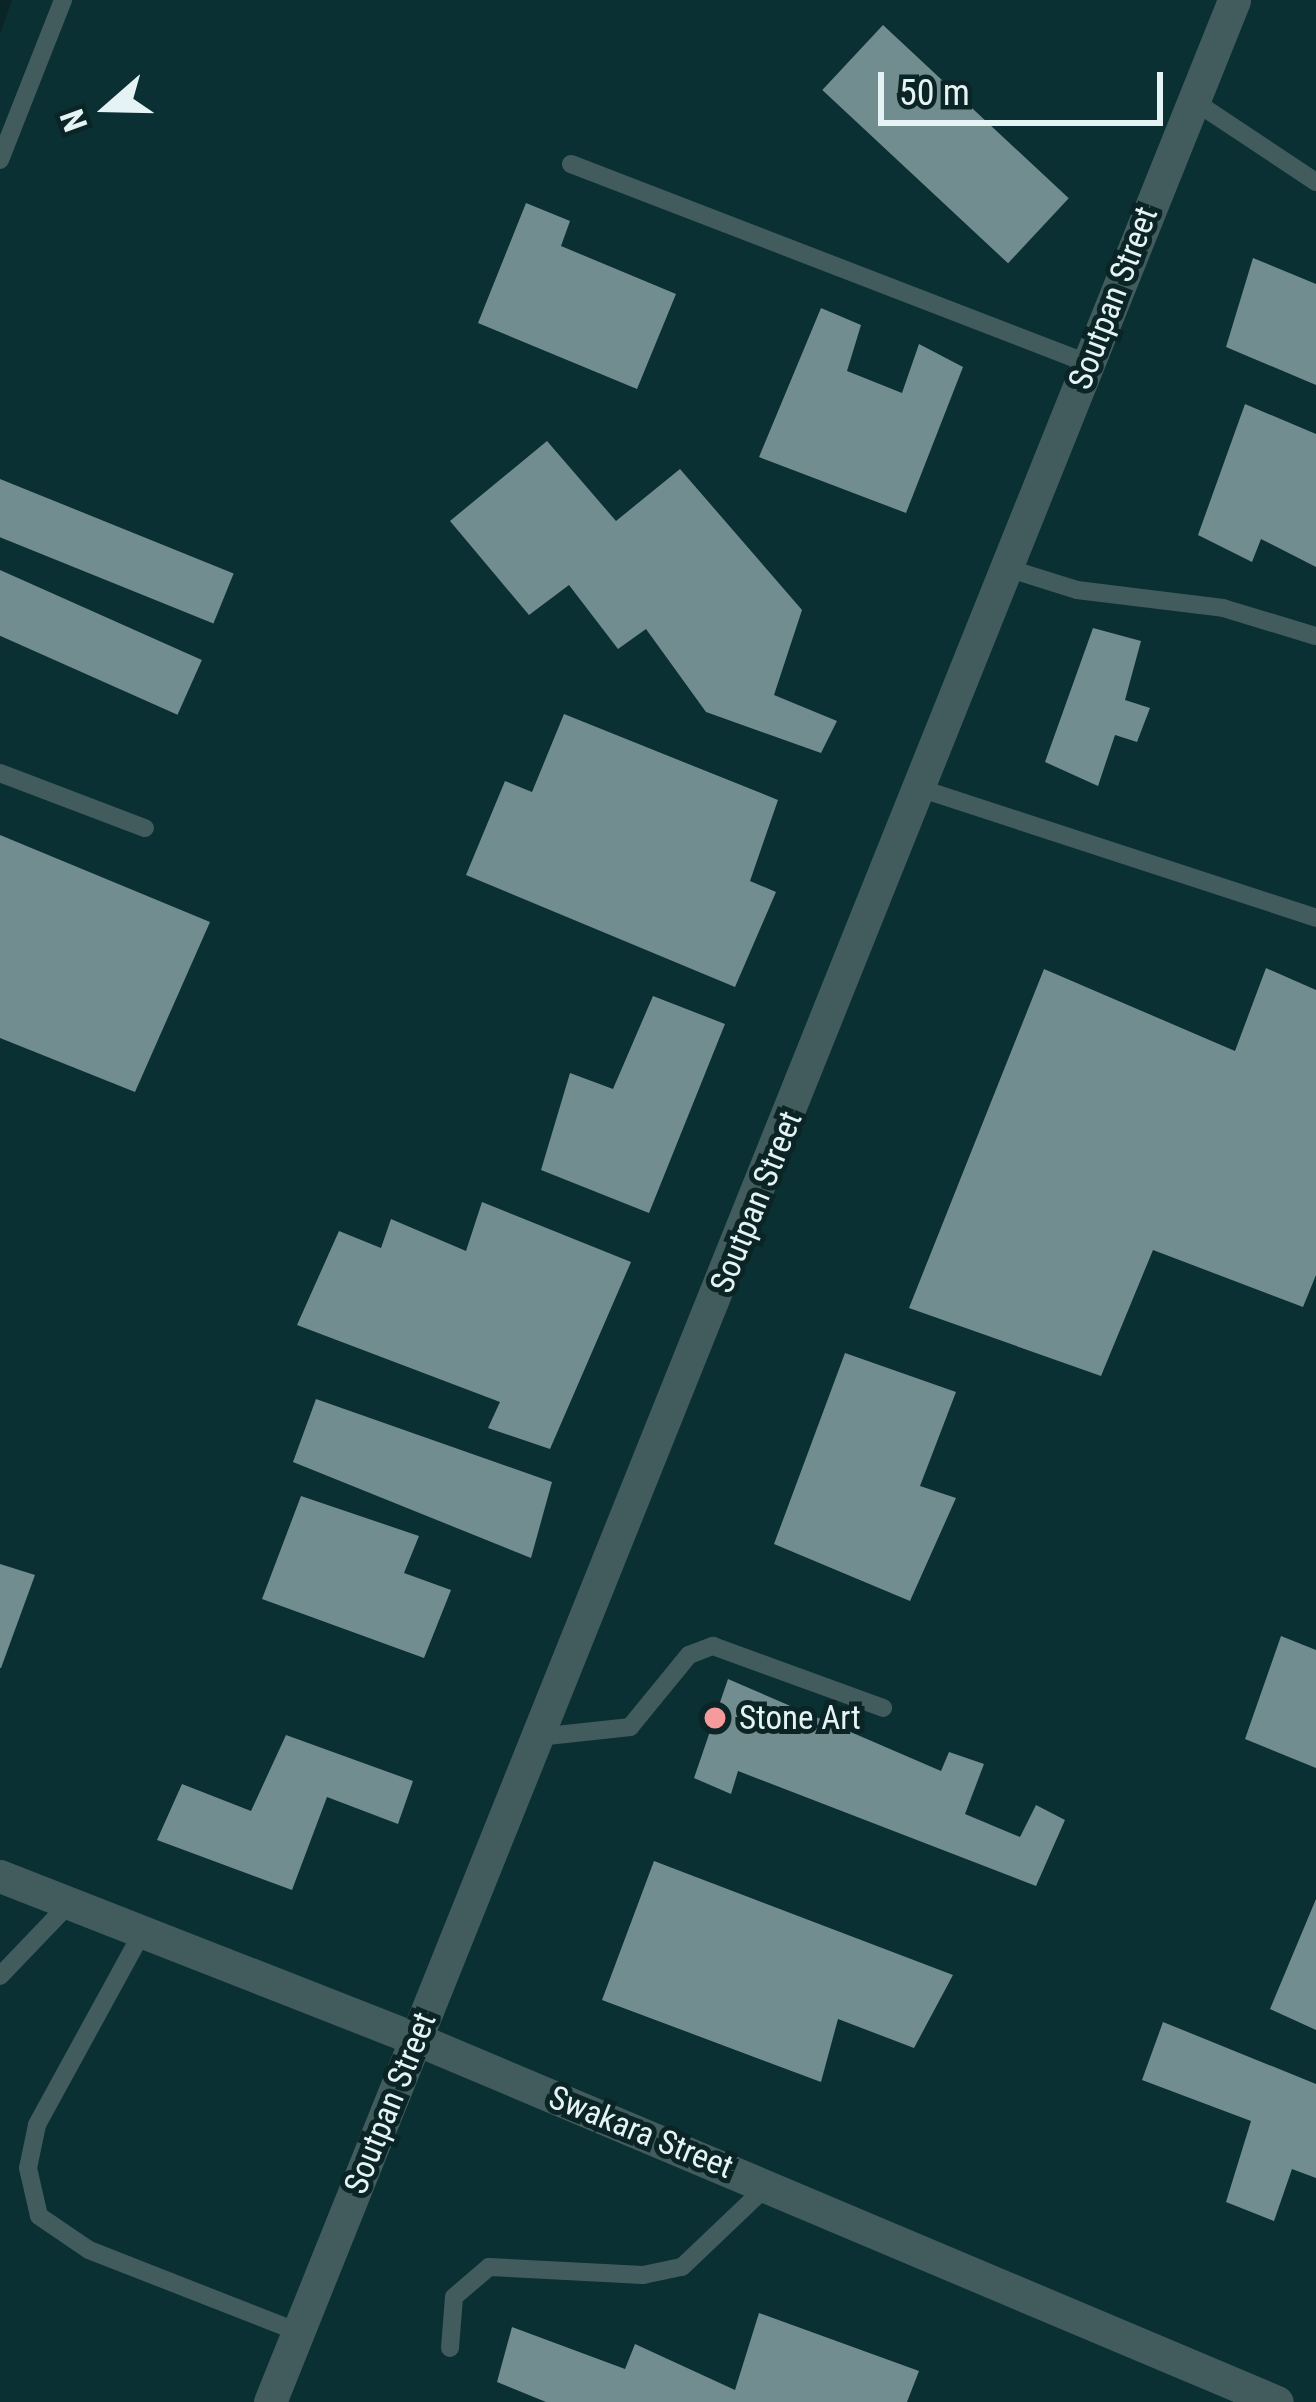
<!DOCTYPE html>
<style>
body{margin:0}
#map{position:relative;width:1316px;height:2402px;overflow:hidden;background:#0b2426;font-family:"Roboto Condensed",sans-serif}
div>[style]{position:absolute}
.built>*{inset:0;background:#0a3033}
.building>*{inset:0;background:#728d8f;transform-origin:0 0}
.service>*{height:18px;margin:-9px;padding:0 9px;transform-origin:9px;border-radius:9px;background:#425c5e}
.minor>*{height:33px;margin:-16.5px;padding:0 16.5px;transform-origin:16.5px;border-radius:16.5px;background:#425c5e}
.dots>*{width:33px;height:33px;translate:-50% -50%;box-sizing:border-box;border:6px solid #0b2426;border-radius:50%}
span{translate:-50% -50%;white-space:nowrap;text-align:center;line-height:1.15;-webkit-text-stroke:10px #0b2426;paint-order:stroke}
.street-label{font-size:33px;color:#e5f3f4}
.poi-label{font-size:33px;color:#e5f3f4}
.left{translate:0 -50%;text-align:left}
.north{position:absolute;left:48px;top:48px;width:120px;height:120px;-webkit-text-stroke:9px #0b2426;paint-order:stroke;rotate:250deg;font-size:33px;font-weight:700;line-height:48px;text-align:center;color:#e5f3f4}
.north::after{content:'';display:block;margin:auto;width:42px;height:54px;background:#e5f3f4;clip-path:polygon(50% 0,100% 100%,50% 72%,0 100%)}
.scale{position:absolute;left:878px;top:72px;width:285px;height:54px;box-sizing:border-box;border:6px solid #e5f3f4;border-top:0;padding-left:15px;font-size:36px;line-height:42px;white-space:nowrap;color:#e5f3f4;-webkit-text-stroke:9px #0b2426;paint-order:stroke}
</style>
<div id="map">
<div class="built">
<div style="clip-path:polygon(12px 0,1316px 0,1316px 2402px,0 2402px,0 34px)"></div>
</div>
<div class="building">
<div style="left:883px;top:25px;width:254px;height:89px;rotate:43deg"></div>
<div style="clip-path:polygon(526px 203px,570px 221px,561px 246px,676px 294px,637px 389px,478px 323px)"></div>
<div style="clip-path:polygon(1253px 258px,1316px 284px,1316px 385px,1226px 347px)"></div>
<div style="clip-path:polygon(821px 308px,861px 325px,847px 371px,902px 393px,919px 344px,963px 367px,906px 513px,759px 457px)"></div>
<div style="clip-path:polygon(1245px 404px,1316px 434px,1316px 567px,1261px 539px,1252px 562px,1198px 535px)"></div>
<div style="clip-path:polygon(547px 441px,616px 521px,680px 469px,802px 610px,774px 695px,837px 721px,821px 753px,706px 712px,646px 629px,618px 649px,569px 585px,529px 615px,450px 521px)"></div>
<div style="left:0;top:479px;width:252px;height:54px;rotate:22deg"></div>
<div style="left:0;top:570px;width:221px;height:60px;rotate:24deg"></div>
<div style="clip-path:polygon(1093px 628px,1141px 641px,1125px 700px,1150px 708px,1137px 742px,1115px 735px,1098px 786px,1045px 762px)"></div>
<div style="clip-path:polygon(564px 714px,778px 800px,750px 881px,776px 892px,735px 987px,466px 875px,505px 781px,532px 792px)"></div>
<div style="clip-path:polygon(0 835px,210px 922px,135px 1092px,0 1038px)"></div>
<div style="clip-path:polygon(1266px 968px,1316px 990px,1316px 1275px,1303px 1307px,1153px 1250px,1101px 1376px,909px 1308px,1044px 969px,1235px 1051px)"></div>
<div style="clip-path:polygon(653px 996px,725px 1024px,649px 1213px,541px 1170px,570px 1073px,613px 1089px)"></div>
<div style="clip-path:polygon(482px 1202px,631px 1262px,550px 1449px,488px 1428px,500px 1402px,297px 1325px,339px 1231px,381px 1248px,391px 1219px,466px 1251px)"></div>
<div style="clip-path:polygon(845px 1353px,956px 1392px,920px 1486px,956px 1498px,910px 1601px,774px 1544px)"></div>
<div style="clip-path:polygon(316px 1399px,552px 1482px,531px 1558px,293px 1462px)"></div>
<div style="clip-path:polygon(301px 1496px,419px 1536px,404px 1573px,451px 1590px,424px 1658px,262px 1599px)"></div>
<div style="clip-path:polygon(0 1564px,35px 1575px,1px 1668px,0 1668px)"></div>
<div style="clip-path:polygon(1281px 1636px,1316px 1650px,1316px 1768px,1245px 1739px)"></div>
<div style="clip-path:polygon(728px 1679px,941px 1771px,949px 1752px,984px 1764px,965px 1814px,1020px 1837px,1036px 1805px,1065px 1820px,1036px 1886px,738px 1771px,731px 1794px,694px 1778px)"></div>
<div style="clip-path:polygon(286px 1735px,413px 1781px,398px 1824px,327px 1797px,292px 1890px,157px 1840px,182px 1784px,251px 1811px)"></div>
<div style="clip-path:polygon(654px 1861px,953px 1975px,914px 2048px,838px 2019px,821px 2082px,602px 2000px)"></div>
<div style="clip-path:polygon(1316px 1899px,1316px 2030px,1270px 2009px)"></div>
<div style="clip-path:polygon(1163px 2022px,1316px 2084px,1316px 2178px,1292px 2169px,1274px 2221px,1226px 2202px,1251px 2121px,1142px 2080px)"></div>
<div style="clip-path:polygon(759px 2313px,919px 2371px,907px 2402px,546px 2402px,497px 2382px,512px 2327px,625px 2369px,635px 2344px,735px 2390px)"></div>
</div>
<div class="service">
<div style="left:1191px;top:99px;width:150px;rotate:33.6deg"></div>
<div style="left:0;top:160px;width:172px;rotate:-68.5deg"></div>
<div style="left:571px;top:164px;width:553px;rotate:21.09deg"></div>
<div style="left:1007px;top:568px;width:73px;rotate:17.4deg"></div>
<div style="left:1077px;top:590px;width:147px;rotate:7deg"></div>
<div style="left:1223px;top:608px;width:97px;rotate:16.8deg"></div>
<div style="left:0;top:773px;width:155px;rotate:20.8deg"></div>
<div style="left:922px;top:789px;width:415px;rotate:18.1deg"></div>
<div style="left:538px;top:1737px;width:93px;rotate:-6.2deg"></div>
<div style="left:630px;top:1727px;width:93px;rotate:-50.7deg"></div>
<div style="left:689px;top:1655px;width:26px;rotate:-21deg"></div>
<div style="left:713px;top:1646px;width:181px;rotate:20deg"></div>
<div style="left:143px;top:1931px;width:221px;rotate:118.7deg"></div>
<div style="left:37px;top:2125px;width:44px;rotate:101.8deg"></div>
<div style="left:28px;top:2168px;width:49px;rotate:77.1deg"></div>
<div style="left:39px;top:2216px;width:60px;rotate:34.2deg"></div>
<div style="left:89px;top:2250px;width:225px;rotate:21.4deg"></div>
<div style="left:0;top:1976px;width:101px;rotate:-46.2deg"></div>
<div style="left:450px;top:2348px;width:51px;rotate:-85.5deg"></div>
<div style="left:454px;top:2297px;width:46px;rotate:-40.6deg"></div>
<div style="left:489px;top:2267px;width:154px;rotate:3deg"></div>
<div style="left:643px;top:2275px;width:40px;rotate:-12deg"></div>
<div style="left:682px;top:2267px;width:119px;rotate:-43.6deg"></div>
</div>
<div class="minor">
<div style="left:0;top:1876px;width:447px;rotate:21.4deg"></div>
<div style="left:416px;top:2039px;width:934px;rotate:22.86deg"></div>
<div style="left:270px;top:2402px;width:2588px;rotate:-68.13deg"></div>
</div>
<div class="dots">
<div style="left:715px;top:1718px;background:#f59b9c"></div>
</div>
<div class="street-label">
<span style="left:1113px;top:298px;rotate:-69deg">Soutpan Street</span>
<span style="left:756px;top:1202px;rotate:-68deg">Soutpan Street</span>
<span style="left:390px;top:2103px;rotate:-68deg">Soutpan Street</span>
<span style="left:641px;top:2132px;rotate:22deg">Swakara Street</span>
</div>
<div class="poi-label">
<span class="left" style="left:739px;top:1718px">Stone Art</span>
</div>
<div class="north">N</div>
<div class="scale">50 m</div>
</div>
